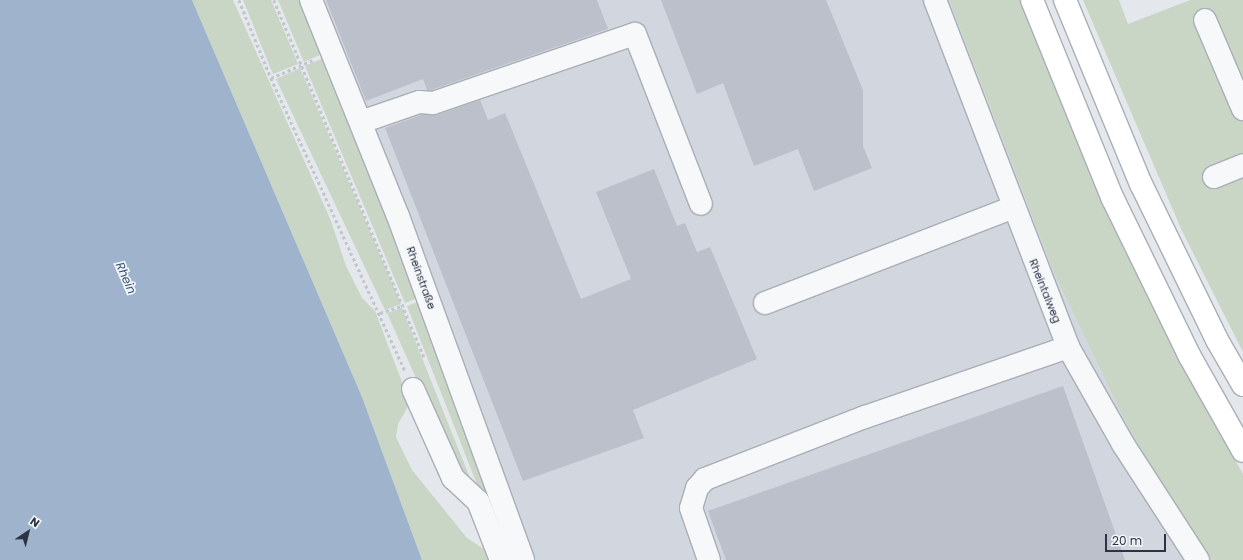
<!DOCTYPE html>
<meta charset="utf-8">
<style>
body{margin:0}
#map{position:relative;width:1243px;height:560px;overflow:hidden;background:#e4e7ec;font-family:Poppins,sans-serif}
div>[style]{position:absolute}
.built>*{inset:0;background:#d2d6de}
.green>*{inset:0;background:#c9d6c5}
.water>*{inset:0;background:#9fb4cc}
.building>*{inset:0;background:#bbc0ca}
.path>*{height:2.5px;margin-top:-1.25px;transform-origin:0;background:repeating-linear-gradient(90deg,#c2c5cb 0 3px,transparent 0 6px)}
.roads{filter:drop-shadow(1px 0 #a9aeb7) drop-shadow(-1px 0 #a9aeb7) drop-shadow(0 1px #a9aeb7) drop-shadow(0 -1px #a9aeb7)}
.minor>*{height:22px;margin:-11px;padding:0 11px;transform-origin:11px;border-radius:11px;background:#f7f8fa}
.highway>*{height:22px;margin:-11px;padding:0 11px;transform-origin:11px;border-radius:11px;background:#fff}
span{translate:-50% -50%;white-space:nowrap;text-align:center;line-height:1.15;-webkit-text-stroke:3.5px #f4f6f9;paint-order:stroke}
.street-label{font-size:11px;color:#2b3445}
.water-label{font-size:12px;color:#34527a;font-style:italic}
.north{position:absolute;left:8px;top:512px;width:40px;height:40px;-webkit-text-stroke:3px #f4f6f9;paint-order:stroke;rotate:35deg;font-size:11px;font-weight:700;line-height:16px;text-align:center;color:#2b3445}
.north::after{content:'';display:block;margin:auto;width:14px;height:18px;background:#2b3445;clip-path:polygon(50% 0,100% 100%,50% 72%,0 100%)}
.scale{position:absolute;left:1105px;top:534px;width:61px;height:18px;box-sizing:border-box;border:2px solid #2b3445;border-top:0;padding-left:5px;font-size:12px;line-height:14px;white-space:nowrap;color:#2b3445;-webkit-text-stroke:3px #f4f6f9;paint-order:stroke}
</style>
<div id="map">
<div class="built">
<div style="clip-path:polygon(320px 0,949px 0,1053px 271px,1136px 444px,1212px 560px,529px 560px,445px 310px)"></div>
</div>
<div class="green">
<div style="clip-path:polygon(192px 0,233px 0,331px 221px,346px 266px,362px 298px,375px 311px,410px 403px,398px 424px,396px 437px,412px 470px,467px 538px,487px 551px,491px 560px,422px 560px,362px 397px)"></div>
<div style="clip-path:polygon(243px 0,271px 0,298px 64px,273px 74px)"></div>
<div style="clip-path:polygon(278px 0,302px 0,324px 53px,304px 62px)"></div>
<div style="clip-path:polygon(949px 0,1022px 0,1057px 94px,1113px 219px,1198px 395px,1243px 474px,1243px 560px,1212px 560px,1136px 444px,1053px 271px)"></div>
<div style="clip-path:polygon(1083px 0,1119px 0,1128px 24px,1190px 0,1243px 0,1243px 352px,1182px 231px)"></div>
<div style="clip-path:polygon(325px 57px,421px 297px,405px 303px,305px 66px)"></div>
<div style="clip-path:polygon(300px 68px,401px 304px,385px 310px,276px 79px)"></div>
<div style="clip-path:polygon(423px 300px,512px 546px,478px 487px,407px 306px)"></div>
<div style="clip-path:polygon(402px 308px,472px 483px,457px 470px,387px 313px)"></div>
</div>
<div class="water">
<div style="clip-path:polygon(0 0,192px 0,362px 397px,422px 560px,0 560px)"></div>
</div>
<div class="building">
<div style="clip-path:polygon(326px 0,597px 0,608px 29px,431px 90px,427px 90px,423px 79px,366px 101px)"></div>
<div style="clip-path:polygon(661px 0,826px 0,863px 90px,863px 146px,872px 168px,814px 191px,798px 149px,754px 166px,723px 83px,697px 94px)"></div>
<div style="clip-path:polygon(480px 100px,488px 120px,505px 113px,581px 299px,631px 279px,596px 192px,654px 169px,677px 226px,685px 223px,697px 252px,710px 247px,757px 359px,633px 410px,644px 438px,523px 481px,385px 128px,421px 115px,437px 115px)"></div>
<div style="clip-path:polygon(1063px 386px,1125px 560px,726px 560px,708px 511px)"></div>
</div>
<div class="path">
<div style="left:239px;top:0;width:84px;rotate:67.7deg"></div>
<div style="left:271px;top:78px;width:322px;rotate:65.4deg"></div>
<div style="left:274px;top:0;width:389px;rotate:67.2deg"></div>
<div style="left:271px;top:78px;width:46px;rotate:-23.2deg"></div>
<div style="left:380px;top:313px;width:25px;rotate:-18deg"></div>
</div>
<div class="roads">
<div class="minor">
<div style="left:311px;top:0;width:233px;rotate:68.1deg"></div>
<div style="left:398px;top:216px;width:366px;rotate:70deg"></div>
<div style="left:935px;top:0;width:372px;rotate:69deg"></div>
<div style="left:1068px;top:347px;width:112px;rotate:60.4deg"></div>
<div style="left:1123px;top:444px;width:138px;rotate:57.1deg"></div>
<div style="left:1205px;top:20px;width:97px;rotate:66.9deg"></div>
<div style="left:361px;top:122px;width:61px;rotate:-19deg"></div>
<div style="left:419px;top:102px;width:14px;rotate:4deg"></div>
<div style="left:433px;top:103px;width:213px;rotate:-18.9deg"></div>
<div style="left:635px;top:34px;width:182px;rotate:68.8deg"></div>
<div style="left:1214px;top:177px;width:31px;rotate:-22deg"></div>
<div style="left:765px;top:303px;width:267px;rotate:-21.1deg"></div>
<div style="left:413px;top:389px;width:98px;rotate:65.8deg"></div>
<div style="left:453px;top:478px;width:34px;rotate:43deg"></div>
<div style="left:478px;top:501px;width:63px;rotate:68.7deg"></div>
<div style="left:709px;top:560px;width:55px;rotate:-109.1deg"></div>
<div style="left:691px;top:508px;width:21px;rotate:-73deg"></div>
<div style="left:697px;top:488px;width:12px;rotate:-48deg"></div>
<div style="left:705px;top:479px;width:172px;rotate:-21.2deg"></div>
<div style="left:865px;top:417px;width:215px;rotate:-19deg"></div>
</div>
<div class="highway">
<div style="left:1032px;top:0;width:215px;rotate:67.9deg"></div>
<div style="left:1113px;top:199px;width:174px;rotate:64deg"></div>
<div style="left:1189px;top:355px;width:110px;rotate:60.6deg"></div>
<div style="left:1065px;top:0;width:199px;rotate:67.6deg"></div>
<div style="left:1141px;top:184px;width:174px;rotate:64deg"></div>
<div style="left:1217px;top:340px;width:52px;rotate:60deg"></div>
</div>
</div>
<div class="street-label">
<span style="left:421px;top:278px;rotate:70deg">Rheinstraße</span>
<span style="left:1045px;top:291px;rotate:68deg">Rheintalweg</span>
</div>
<div class="water-label">
<span style="left:126px;top:278px;rotate:66deg">Rhein</span>
</div>
<div class="north">N</div>
<div class="scale">20 m</div>
</div>
